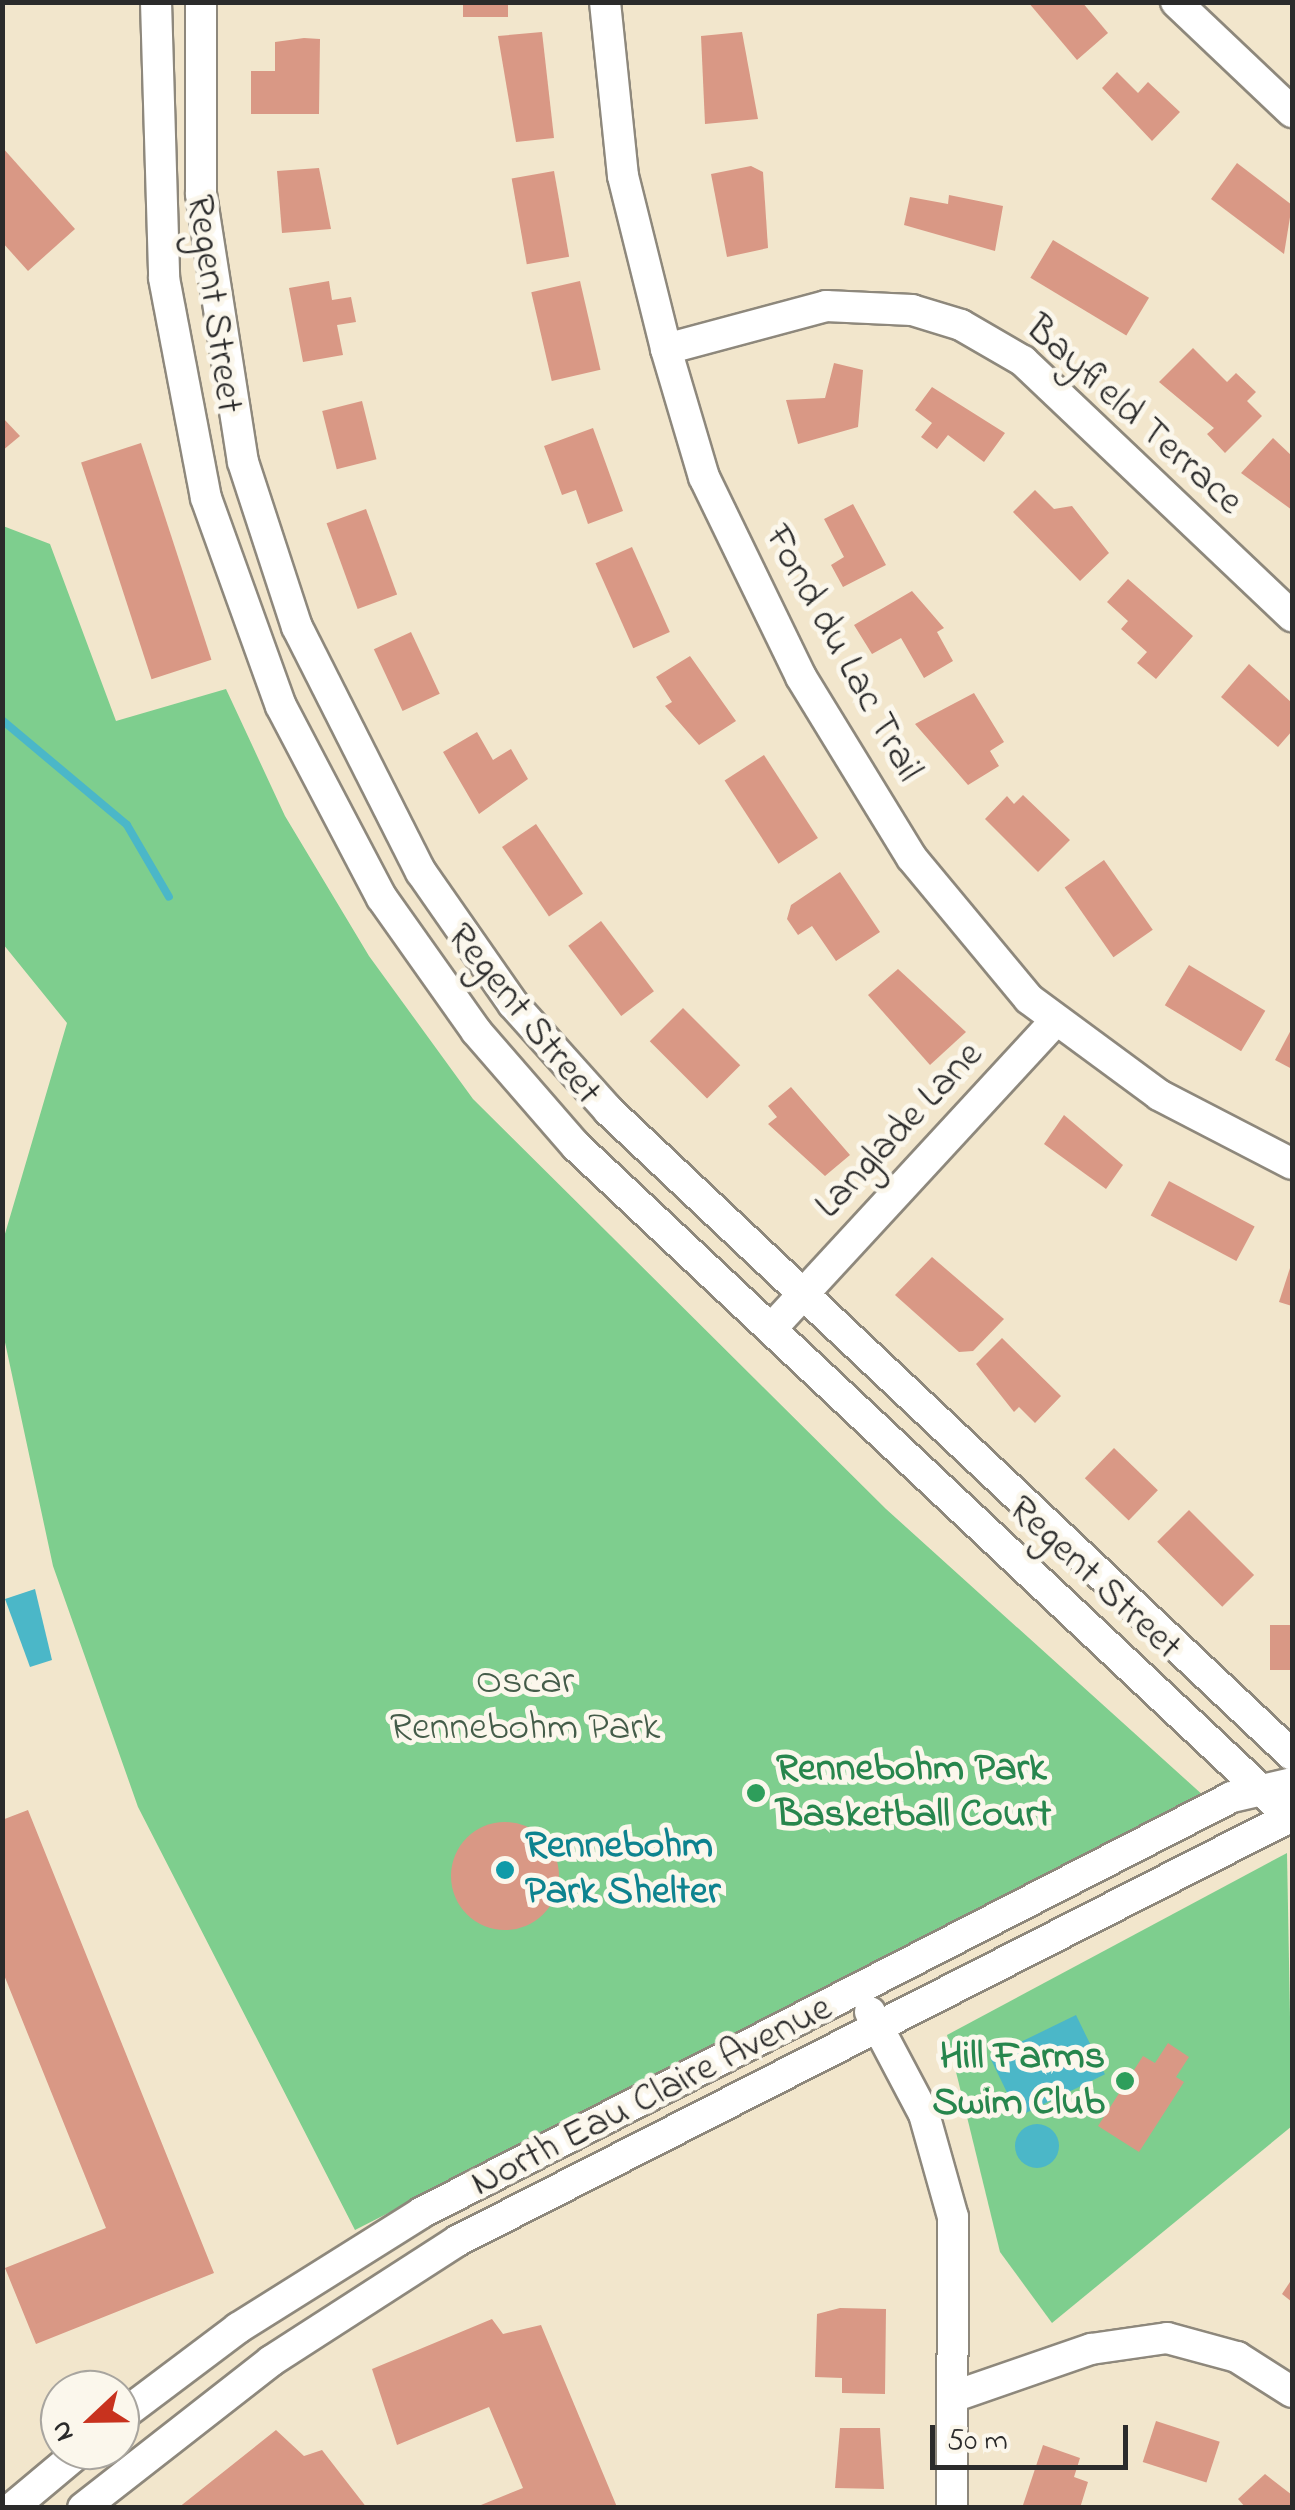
<!DOCTYPE html>
<style>
body{margin:0}
#map{position:relative;width:1295px;height:2510px;overflow:hidden;background:#f2e6cc;font-family:"Indie Flower",sans-serif}
div>[style]{position:absolute}
.green>*{inset:0;background:#7ece8e}
.water>*{inset:0;background:#4bb7c8;transform-origin:0 0}
.round{border-radius:50%}
.stream>*{height:8px;margin:-4px;padding:0 4px;transform-origin:4px;border-radius:4px;background:#4bb7c8}
.building>*{inset:0;background:#d99885;transform-origin:0 0}
.roads{filter:drop-shadow(2px 0 #8e887c) drop-shadow(-2px 0 #8e887c) drop-shadow(0 2px #8e887c) drop-shadow(0 -2px #8e887c)}
.minor>*{height:30px;margin:-15px;padding:0 15px;transform-origin:15px;border-radius:15px;background:#fff}
.dots>*{width:28px;height:28px;translate:-50% -50%;box-sizing:border-box;border:5px solid #fbf7ec;border-radius:50%}
span{translate:-50% -50%;white-space:nowrap;text-align:center;line-height:1.15;-webkit-text-stroke:10px #fbf7ec;paint-order:stroke}
.street-label{font-size:40px;color:#2b2b2b}
.park-label{font-size:40px;color:#445c49}
.leisure-label{font-size:40px;color:#27864d;font-weight:700}
.left{translate:0 -50%;text-align:left}
.right{translate:-100% -50%;text-align:right}
.culture-label{font-size:40px;color:#0d838f;font-weight:700}
.frame{position:absolute;inset:0;border:5px solid #2b2b2b;pointer-events:none}
.north{position:absolute;left:40px;top:2370px;width:100px;height:100px;box-sizing:border-box;background:#fbf7ec;border:2px solid #a8a59f;border-radius:50%;rotate:248deg;font-size:28px;font-weight:700;line-height:40px;text-align:center;color:#2b2b2b}
.north::after{content:'';display:block;margin:auto;width:35px;height:45px;background:#c8321e;clip-path:polygon(50% 0,100% 100%,50% 72%,0 100%)}
.scale{position:absolute;left:930px;top:2425px;width:198px;height:45px;box-sizing:border-box;border:5px solid #2b2b2b;border-top:0;padding-left:12px;font-size:30px;line-height:35px;white-space:nowrap;color:#2b2b2b;-webkit-text-stroke:8px #fbf7ec;paint-order:stroke}
</style>
<div id="map">
<div class="green">
<div style="clip-path:polygon(3px 526px,50px 544px,116px 721px,226px 689px,285px 816px,369px 956px,473px 1099px,886px 1509px,1205px 1797px,355px 2230px,138px 1807px,53px 1566px,3px 1333px,2px 1244px,67px 1023px,3px 944px)"></div>
<div style="clip-path:polygon(1287px 1853px,1292px 2126px,1052px 2323px,1000px 2252px,947px 2035px)"></div>
</div>
<div class="water">
<div style="clip-path:polygon(35px 1589px,52px 1660px,30px 1667px,5px 1599px)"></div>
<div style="left:1076px;top:2015px;width:66px;height:96px;rotate:64deg"></div>
<div class="round" style="left:1015px;top:2124px;width:44px;height:44px"></div>
</div>
<div class="stream">
<div style="left:2px;top:720px;width:163px;rotate:40deg"></div>
<div style="left:127px;top:825px;width:83px;rotate:59.7deg"></div>
</div>
<div class="building">
<div style="left:463px;top:2px;width:45px;height:15px"></div>
<div style="clip-path:polygon(1028px 2px,1082px 2px,1108px 33px,1077px 60px)"></div>
<div style="clip-path:polygon(542px 32px,554px 138px,516px 142px,498px 36px)"></div>
<div style="clip-path:polygon(742px 32px,758px 119px,705px 124px,701px 36px)"></div>
<div style="clip-path:polygon(304px 38px,320px 39px,319px 114px,251px 114px,251px 71px,275px 71px,275px 42px)"></div>
<div style="clip-path:polygon(1117px 72px,1138px 93px,1148px 82px,1180px 112px,1152px 141px,1102px 88px)"></div>
<div style="clip-path:polygon(2px 147px,75px 229px,28px 271px,2px 242px)"></div>
<div style="clip-path:polygon(1237px 163px,1292px 205px,1284px 254px,1211px 199px)"></div>
<div style="clip-path:polygon(751px 166px,763px 172px,768px 248px,727px 257px,711px 174px)"></div>
<div style="clip-path:polygon(319px 168px,331px 229px,282px 233px,277px 171px)"></div>
<div style="left:554px;top:171px;width:87px;height:43px;rotate:80deg"></div>
<div style="clip-path:polygon(949px 195px,1003px 206px,995px 251px,904px 225px,910px 197px,948px 204px)"></div>
<div style="left:1053px;top:240px;width:112px;height:44px;rotate:31deg"></div>
<div style="clip-path:polygon(329px 281px,332px 300px,351px 297px,356px 322px,337px 325px,343px 355px,303px 362px,289px 288px)"></div>
<div style="left:580px;top:281px;width:91px;height:50px;rotate:77deg"></div>
<div style="clip-path:polygon(1193px 348px,1227px 382px,1236px 373px,1256px 392px,1247px 401px,1262px 416px,1225px 453px,1207px 434px,1214px 428px,1159px 382px)"></div>
<div style="clip-path:polygon(834px 363px,863px 370px,858px 427px,798px 444px,786px 400px,825px 398px)"></div>
<div style="clip-path:polygon(932px 387px,1005px 433px,984px 462px,948px 435px,937px 449px,921px 437px,932px 423px,915px 410px)"></div>
<div style="left:362px;top:401px;width:60px;height:41px;rotate:76deg"></div>
<div style="clip-path:polygon(2px 417px,20px 436px,2px 451px)"></div>
<div style="clip-path:polygon(593px 428px,623px 511px,588px 524px,576px 490px,562px 495px,544px 446px)"></div>
<div style="clip-path:polygon(1273px 438px,1292px 456px,1292px 510px,1241px 473px)"></div>
<div style="left:141px;top:443px;width:228px;height:63px;rotate:72deg"></div>
<div style="clip-path:polygon(1035px 490px,1054px 509px,1072px 506px,1109px 553px,1080px 581px,1013px 512px)"></div>
<div style="clip-path:polygon(853px 504px,886px 565px,843px 587px,831px 565px,844px 557px,824px 519px)"></div>
<div style="left:366px;top:509px;width:91px;height:42px;rotate:70deg"></div>
<div style="left:632px;top:547px;width:93px;height:40px;rotate:66deg"></div>
<div style="clip-path:polygon(1128px 579px,1193px 636px,1156px 679px,1137px 663px,1147px 652px,1121px 629px,1128px 621px,1107px 602px)"></div>
<div style="clip-path:polygon(912px 591px,944px 628px,937px 632px,953px 661px,924px 678px,901px 638px,872px 654px,854px 625px)"></div>
<div style="left:411px;top:632px;width:68px;height:41px;rotate:65deg"></div>
<div style="clip-path:polygon(690px 656px,736px 721px,699px 745px,665px 706px,672px 702px,656px 677px)"></div>
<div style="clip-path:polygon(1249px 664px,1292px 703px,1292px 731px,1278px 747px,1221px 697px)"></div>
<div style="clip-path:polygon(974px 693px,1004px 742px,990px 751px,999px 766px,968px 785px,915px 724px)"></div>
<div style="clip-path:polygon(477px 732px,493px 760px,511px 749px,528px 779px,479px 814px,443px 752px)"></div>
<div style="left:764px;top:755px;width:99px;height:47px;rotate:57deg"></div>
<div style="clip-path:polygon(1023px 795px,1070px 840px,1038px 872px,985px 819px,1007px 796px,1014px 804px)"></div>
<div style="left:536px;top:824px;width:84px;height:41px;rotate:56deg"></div>
<div style="left:1104px;top:860px;width:85px;height:48px;rotate:55deg"></div>
<div style="clip-path:polygon(840px 872px,880px 932px,836px 961px,812px 926px,798px 935px,787px 919px,791px 905px)"></div>
<div style="left:601px;top:921px;width:88px;height:41px;rotate:53deg"></div>
<div style="left:1189px;top:965px;width:89px;height:47px;rotate:31deg"></div>
<div style="clip-path:polygon(898px 969px,966px 1032px,930px 1065px,868px 995px)"></div>
<div style="left:683px;top:1008px;width:81px;height:47px;rotate:45deg"></div>
<div style="clip-path:polygon(1292px 1028px,1292px 1069px,1275px 1060px)"></div>
<div style="clip-path:polygon(791px 1087px,850px 1155px,825px 1176px,768px 1124px,777px 1117px,768px 1106px)"></div>
<div style="clip-path:polygon(1064px 1115px,1123px 1165px,1106px 1189px,1044px 1144px)"></div>
<div style="left:1169px;top:1181px;width:97px;height:39px;rotate:28deg"></div>
<div style="clip-path:polygon(932px 1257px,1004px 1319px,973px 1351px,959px 1352px,895px 1295px)"></div>
<div style="clip-path:polygon(1290px 1268px,1292px 1269px,1292px 1306px,1279px 1302px)"></div>
<div style="clip-path:polygon(1002px 1338px,1061px 1396px,1035px 1423px,1019px 1407px,1014px 1412px,976px 1364px)"></div>
<div style="left:1114px;top:1448px;width:61px;height:42px;rotate:44deg"></div>
<div style="left:1189px;top:1510px;width:92px;height:45px;rotate:45deg"></div>
<div style="left:1270px;top:1625px;width:22px;height:45px"></div>
<div style="clip-path:polygon(28px 1810px,214px 2273px,36px 2344px,5px 2268px,106px 2228px,2px 1970px,2px 1820px)"></div>
<div class="round" style="left:451px;top:1822px;width:108px;height:108px"></div>
<div style="clip-path:polygon(1168px 2043px,1189px 2057px,1176px 2077px,1184px 2082px,1139px 2152px,1098px 2126px,1143px 2056px,1155px 2063px)"></div>
<div style="clip-path:polygon(1292px 2279px,1292px 2302px,1282px 2294px)"></div>
<div style="clip-path:polygon(840px 2308px,886px 2309px,885px 2394px,842px 2393px,842px 2378px,815px 2377px,817px 2314px)"></div>
<div style="clip-path:polygon(492px 2319px,503px 2334px,541px 2325px,617px 2507px,476px 2507px,523px 2488px,489px 2407px,397px 2445px,372px 2369px)"></div>
<div style="left:1156px;top:2421px;width:67px;height:43px;rotate:18deg"></div>
<div style="clip-path:polygon(840px 2428px,880px 2428px,884px 2489px,835px 2488px)"></div>
<div style="clip-path:polygon(276px 2430px,304px 2456px,322px 2450px,367px 2508px,178px 2508px)"></div>
<div style="clip-path:polygon(1043px 2445px,1080px 2458px,1074px 2477px,1088px 2482px,1080px 2508px,1022px 2508px)"></div>
<div style="clip-path:polygon(1265px 2474px,1292px 2495px,1292px 2508px,1246px 2508px,1238px 2499px)"></div>
</div>
<div class="roads">
<div class="minor">
<div style="left:156px;top:2px;width:276px;rotate:88.3deg"></div>
<div style="left:164px;top:278px;width:224px;rotate:79.2deg"></div>
<div style="left:206px;top:498px;width:221px;rotate:70.2deg"></div>
<div style="left:281px;top:706px;width:217px;rotate:62.3deg"></div>
<div style="left:382px;top:898px;width:163px;rotate:54.7deg"></div>
<div style="left:476px;top:1031px;width:152px;rotate:49deg"></div>
<div style="left:576px;top:1146px;width:983px;rotate:43.23deg"></div>
<div style="left:201px;top:2px;width:192px;rotate:90deg"></div>
<div style="left:201px;top:194px;width:271px;rotate:81.1deg"></div>
<div style="left:243px;top:462px;width:174px;rotate:71.9deg"></div>
<div style="left:297px;top:627px;width:275px;rotate:63.2deg"></div>
<div style="left:421px;top:872px;width:161px;rotate:55.1deg"></div>
<div style="left:513px;top:1004px;width:142px;rotate:48.1deg"></div>
<div style="left:608px;top:1110px;width:940px;rotate:43.32deg"></div>
<div style="left:605px;top:2px;width:175px;rotate:84.1deg"></div>
<div style="left:623px;top:176px;width:178px;rotate:76deg"></div>
<div style="left:666px;top:349px;width:134px;rotate:73.5deg"></div>
<div style="left:704px;top:477px;width:222px;rotate:64.1deg"></div>
<div style="left:801px;top:677px;width:212px;rotate:58.5deg"></div>
<div style="left:912px;top:858px;width:183px;rotate:50.3deg"></div>
<div style="left:1029px;top:999px;width:162px;rotate:36.4deg"></div>
<div style="left:1159px;top:1095px;width:150px;rotate:27.4deg"></div>
<div style="left:1176px;top:2px;width:160px;rotate:43.5deg"></div>
<div style="left:666px;top:349px;width:166px;rotate:-15deg"></div>
<div style="left:826px;top:306px;width:86px;rotate:2.7deg"></div>
<div style="left:912px;top:310px;width:51px;rotate:17deg"></div>
<div style="left:961px;top:325px;width:72px;rotate:30.1deg"></div>
<div style="left:1023px;top:361px;width:371px;rotate:43.5deg"></div>
<div style="left:772px;top:1328px;width:418px;rotate:-47.3deg"></div>
<div style="left:870px;top:2012px;width:115px;rotate:62.1deg"></div>
<div style="left:924px;top:2114px;width:107px;rotate:74.3deg"></div>
<div style="left:953px;top:2217px;width:291px;rotate:90.2deg"></div>
<div style="left:958px;top:2395px;width:141px;rotate:-19.1deg"></div>
<div style="left:1091px;top:2349px;width:77px;rotate:-8.2deg"></div>
<div style="left:1167px;top:2338px;width:73px;rotate:15.2deg"></div>
<div style="left:1237px;top:2357px;width:65px;rotate:32.5deg"></div>
<div style="left:120px;top:2417px;width:148px;rotate:-37deg"></div>
<div style="left:238px;top:2328px;width:216px;rotate:-32.1deg"></div>
<div style="left:421px;top:2213px;width:911px;rotate:-27.16deg"></div>
<div style="left:1232px;top:1797px;width:62px;rotate:-13.1deg"></div>
<div style="left:12px;top:2508px;width:90px;rotate:-40deg"></div>
<div style="left:83px;top:2508px;width:239px;rotate:-38deg"></div>
<div style="left:271px;top:2361px;width:221px;rotate:-32.8deg"></div>
<div style="left:457px;top:2241px;width:937px;rotate:-26.98deg"></div>
</div>
</div>
<div class="dots">
<div style="left:756px;top:1793px;background:#2e9e5b"></div>
<div style="left:505px;top:1870px;background:#0f9aa8"></div>
<div style="left:1125px;top:2081px;background:#2e9e5b"></div>
</div>
<div class="street-label">
<span style="left:213px;top:304px;rotate:82deg">Regent Street</span>
<span style="left:1133px;top:416px;rotate:42deg">Bayfield Terrace</span>
<span style="left:842px;top:654px;rotate:61deg">Fond du Lac Trail</span>
<span style="left:523px;top:1015px;rotate:51deg">Regent Street</span>
<span style="left:900px;top:1131px;rotate:-47deg">Langlade Lane</span>
<span style="left:1094px;top:1579px;rotate:43deg">Regent Street</span>
<span style="left:652px;top:2097px;rotate:-27deg">North Eau Claire Avenue</span>
</div>
<div class="park-label">
<span style="left:525px;top:1706px">Oscar<br>Rennebohm Park</span>
</div>
<div class="leisure-label">
<span class="left" style="left:776px;top:1793px">Rennebohm Park<br>Basketball Court</span>
<span class="right" style="left:1105px;top:2081px">Hill Farms<br>Swim Club</span>
</div>
<div class="culture-label">
<span class="left" style="left:525px;top:1870px">Rennebohm<br>Park Shelter</span>
</div>
<div class="frame"></div>
<div class="north">N</div>
<div class="scale">50 m</div>
</div>
